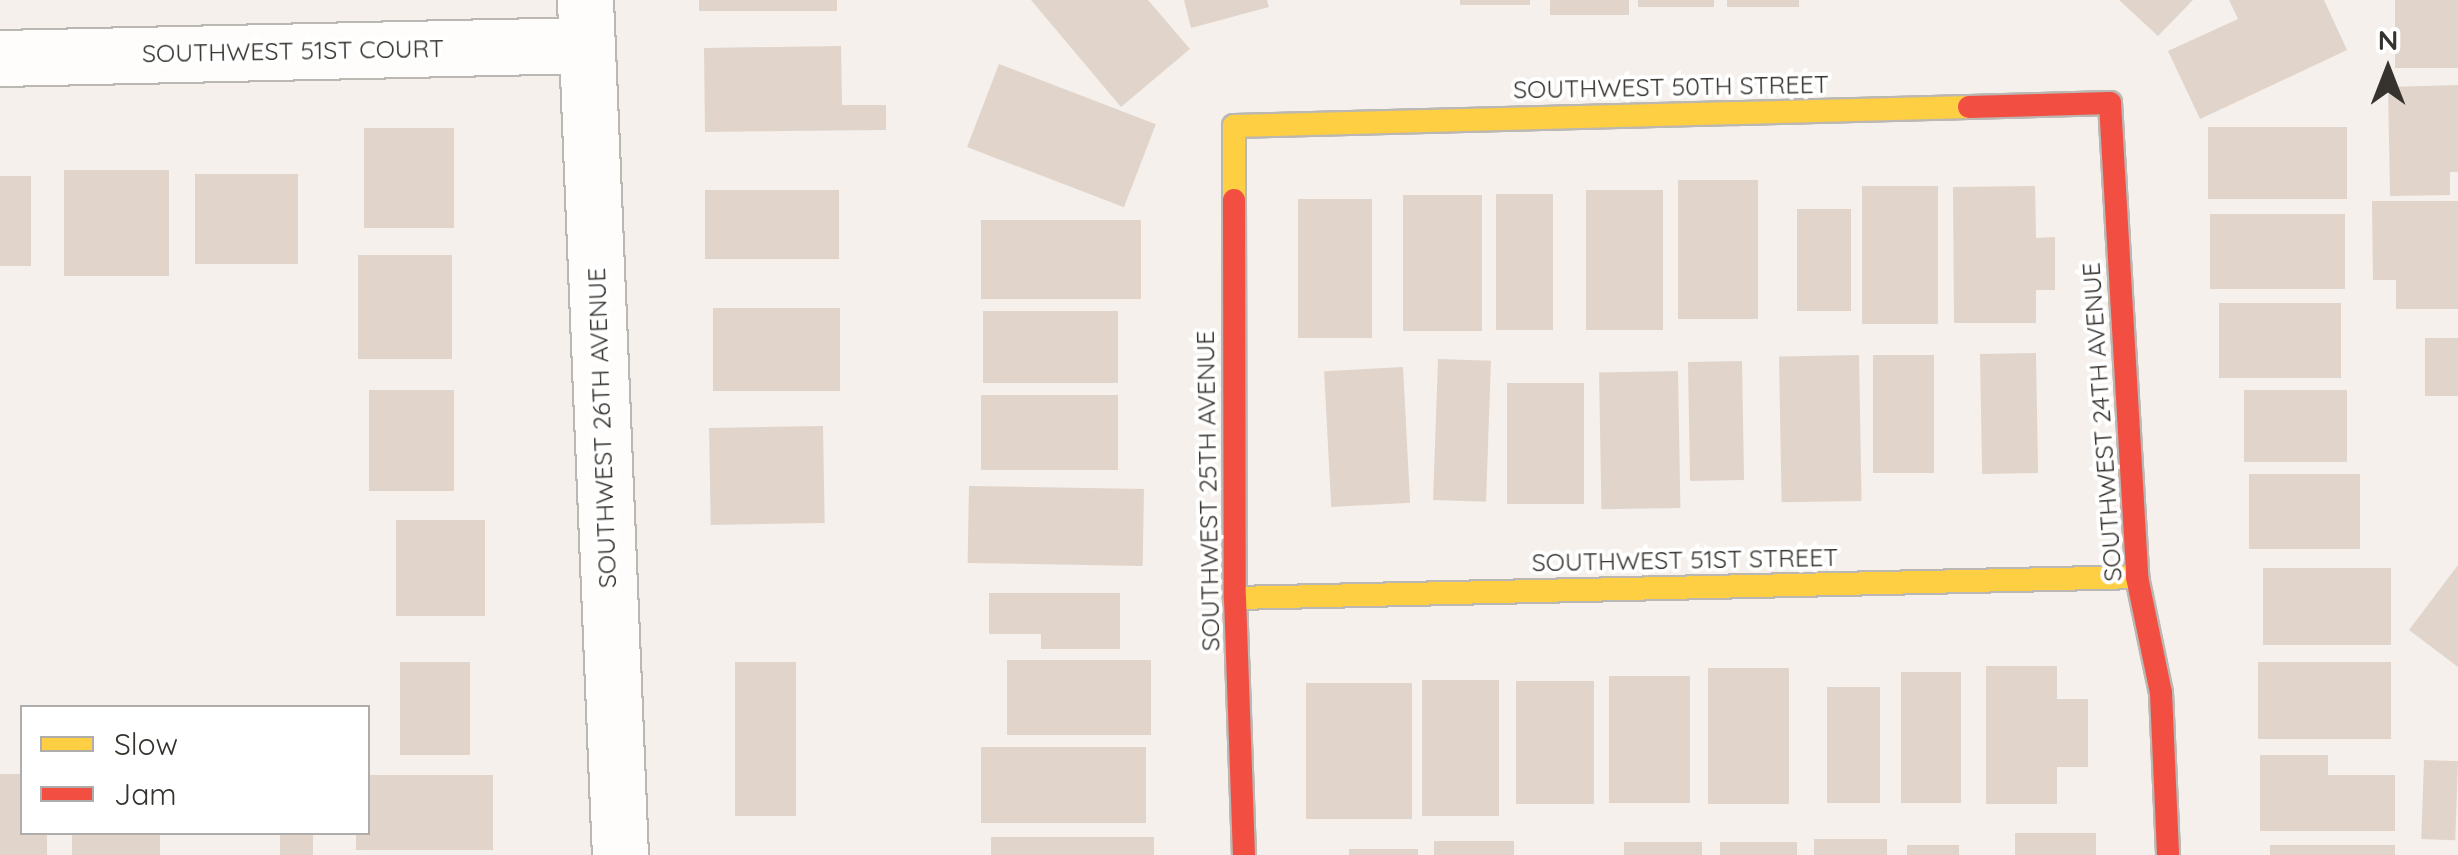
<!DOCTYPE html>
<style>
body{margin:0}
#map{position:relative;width:2458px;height:855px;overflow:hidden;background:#f5f0eb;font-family:Quicksand,sans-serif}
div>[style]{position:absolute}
.building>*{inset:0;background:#e1d4cb;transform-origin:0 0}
.roads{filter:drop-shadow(2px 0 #bbb7b3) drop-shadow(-2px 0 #bbb7b3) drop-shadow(0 2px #bbb7b3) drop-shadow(0 -2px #bbb7b3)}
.street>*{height:55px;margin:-27.5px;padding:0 27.5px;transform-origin:27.5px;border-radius:27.5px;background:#fefdfc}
.slow>*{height:22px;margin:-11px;padding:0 11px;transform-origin:11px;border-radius:11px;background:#ffcf43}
.jam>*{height:22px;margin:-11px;padding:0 11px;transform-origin:11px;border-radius:11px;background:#f24e42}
span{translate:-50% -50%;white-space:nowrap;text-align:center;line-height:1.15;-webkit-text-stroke:8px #fff;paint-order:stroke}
.street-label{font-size:25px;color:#36332f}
.legend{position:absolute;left:20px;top:705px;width:350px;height:130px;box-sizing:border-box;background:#fff;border:2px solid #afadac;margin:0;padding:12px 18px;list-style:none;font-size:30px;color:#36332f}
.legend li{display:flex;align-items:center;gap:20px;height:50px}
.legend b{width:50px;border:2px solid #afadac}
.north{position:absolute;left:2338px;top:20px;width:100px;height:100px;-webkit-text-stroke:8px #fff;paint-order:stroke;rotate:0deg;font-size:28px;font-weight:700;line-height:40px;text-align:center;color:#36332f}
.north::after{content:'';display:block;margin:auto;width:35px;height:45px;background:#36332f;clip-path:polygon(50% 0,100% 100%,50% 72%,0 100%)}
</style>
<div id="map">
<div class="building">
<div style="left:699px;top:0;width:138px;height:11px"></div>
<div style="clip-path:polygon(1031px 0,1148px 0,1190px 49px,1121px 107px)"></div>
<div style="clip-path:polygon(1184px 0,1267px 0,1269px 7px,1191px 28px)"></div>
<div style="left:1460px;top:0;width:70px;height:5px"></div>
<div style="left:1550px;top:0;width:79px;height:15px"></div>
<div style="left:1638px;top:0;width:76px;height:7px"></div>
<div style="left:1727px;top:0;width:72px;height:7px"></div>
<div style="clip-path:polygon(2119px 0,2193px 0,2158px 36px)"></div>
<div style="clip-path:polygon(2229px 0,2324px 0,2347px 50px,2200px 119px,2168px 51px,2238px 19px)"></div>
<div style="left:2395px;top:0;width:63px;height:68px"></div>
<div style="clip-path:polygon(841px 46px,842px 105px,886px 105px,886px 130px,705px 132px,704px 48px)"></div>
<div style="left:999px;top:64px;width:168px;height:89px;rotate:21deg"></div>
<div style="clip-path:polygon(2458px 85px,2458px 172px,2450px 172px,2450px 195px,2390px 196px,2388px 87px)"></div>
<div style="left:2208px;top:127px;width:139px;height:72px"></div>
<div style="left:364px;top:128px;width:90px;height:100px"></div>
<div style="left:64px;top:170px;width:105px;height:106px"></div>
<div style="left:195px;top:174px;width:103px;height:90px"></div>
<div style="left:0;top:176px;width:31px;height:90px"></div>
<div style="left:1678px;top:180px;width:80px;height:139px"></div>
<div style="left:1862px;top:186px;width:76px;height:138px"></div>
<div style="clip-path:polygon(2035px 186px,2036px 238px,2055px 237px,2055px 290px,2036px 290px,2036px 323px,1954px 323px,1953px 187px)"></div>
<div style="left:705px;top:190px;width:134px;height:69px"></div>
<div style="left:1586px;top:190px;width:77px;height:140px"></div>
<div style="left:1496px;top:194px;width:57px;height:136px"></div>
<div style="left:1403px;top:195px;width:79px;height:136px"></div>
<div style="left:1298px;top:199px;width:74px;height:139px"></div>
<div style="clip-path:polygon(2372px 201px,2458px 201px,2458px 309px,2396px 309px,2396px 280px,2373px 280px)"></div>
<div style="left:1797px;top:209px;width:54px;height:102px"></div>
<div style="left:2210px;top:214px;width:135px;height:75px"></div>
<div style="left:981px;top:220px;width:160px;height:79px"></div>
<div style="left:358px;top:255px;width:94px;height:104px"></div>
<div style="left:2219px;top:303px;width:122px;height:75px"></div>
<div style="left:713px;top:308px;width:127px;height:83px"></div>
<div style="left:983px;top:311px;width:135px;height:72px"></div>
<div style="left:2458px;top:338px;width:58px;height:33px;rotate:90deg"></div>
<div style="left:2036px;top:353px;width:120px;height:56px;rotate:89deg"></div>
<div style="left:1859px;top:355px;width:146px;height:80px;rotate:89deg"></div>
<div style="left:1873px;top:355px;width:61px;height:118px"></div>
<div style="left:1438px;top:359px;width:53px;height:141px;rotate:2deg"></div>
<div style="left:1742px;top:361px;width:119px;height:54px;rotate:89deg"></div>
<div style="left:1403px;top:367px;width:136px;height:79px;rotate:87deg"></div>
<div style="left:1678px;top:371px;width:137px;height:79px;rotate:89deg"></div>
<div style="left:1507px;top:383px;width:77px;height:121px"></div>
<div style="left:369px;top:390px;width:85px;height:101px"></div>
<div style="left:2244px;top:390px;width:103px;height:72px"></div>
<div style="left:981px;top:395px;width:137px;height:75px"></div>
<div style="left:823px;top:426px;width:97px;height:114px;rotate:89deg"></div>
<div style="left:2249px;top:474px;width:111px;height:75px"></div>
<div style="left:969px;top:486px;width:175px;height:77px;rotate:1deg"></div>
<div style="left:396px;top:520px;width:89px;height:96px"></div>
<div style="clip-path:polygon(2458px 565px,2458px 667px,2409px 630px)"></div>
<div style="left:2263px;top:568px;width:128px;height:77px"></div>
<div style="clip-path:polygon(989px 593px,1120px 593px,1120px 649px,1041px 649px,1041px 634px,989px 634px)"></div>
<div style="left:1007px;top:660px;width:144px;height:75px"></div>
<div style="left:400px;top:662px;width:70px;height:93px"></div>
<div style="left:735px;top:662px;width:61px;height:154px"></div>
<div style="left:2258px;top:662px;width:133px;height:77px"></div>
<div style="clip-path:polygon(1986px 666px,2057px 666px,2057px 699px,2088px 699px,2088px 767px,2057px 767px,2057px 804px,1986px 804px)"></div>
<div style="left:1708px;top:668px;width:81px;height:136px"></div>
<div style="left:1901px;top:672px;width:60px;height:131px"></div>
<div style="left:1609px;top:676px;width:81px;height:127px"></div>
<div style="left:1422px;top:680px;width:77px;height:136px"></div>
<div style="left:1516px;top:681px;width:78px;height:123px"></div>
<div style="left:1306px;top:683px;width:106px;height:136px"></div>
<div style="left:1827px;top:687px;width:53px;height:116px"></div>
<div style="left:981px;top:747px;width:165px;height:76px"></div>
<div style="clip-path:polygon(2260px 755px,2328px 755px,2328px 775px,2395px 775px,2395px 831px,2260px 831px)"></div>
<div style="left:2424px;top:760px;width:34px;height:79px;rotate:2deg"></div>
<div style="clip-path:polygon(0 774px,22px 774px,22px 832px,47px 832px,47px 855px,0 855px)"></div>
<div style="clip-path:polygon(368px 775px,493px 775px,493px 850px,356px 850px,356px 832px,368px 832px)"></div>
<div style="left:72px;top:832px;width:88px;height:23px"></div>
<div style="left:280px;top:832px;width:33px;height:23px"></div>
<div style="left:2015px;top:833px;width:81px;height:22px"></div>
<div style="left:991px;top:837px;width:163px;height:18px"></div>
<div style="left:1814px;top:839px;width:73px;height:16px"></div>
<div style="left:1434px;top:841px;width:80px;height:14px"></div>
<div style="left:1624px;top:842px;width:78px;height:13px"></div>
<div style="left:1720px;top:842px;width:77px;height:13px"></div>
<div style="left:1907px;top:845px;width:52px;height:10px"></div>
<div style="left:2270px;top:845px;width:125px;height:10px"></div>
<div style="left:1349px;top:849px;width:69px;height:6px"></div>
</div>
<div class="roads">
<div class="street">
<div style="left:585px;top:0;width:856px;rotate:87.66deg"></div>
<div style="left:0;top:58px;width:586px;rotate:-1.27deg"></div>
</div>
<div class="slow">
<div style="left:1234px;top:200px;width:74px;rotate:-90deg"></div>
<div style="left:1234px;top:126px;width:735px;rotate:-1.48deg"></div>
<div style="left:1235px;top:598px;width:902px;rotate:-1.33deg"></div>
</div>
<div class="jam">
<div style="left:1969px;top:107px;width:141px;rotate:-1.6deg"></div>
<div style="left:2110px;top:103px;width:475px;rotate:86.7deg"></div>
<div style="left:2137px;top:577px;width:118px;rotate:78.3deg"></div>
<div style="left:2161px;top:693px;width:162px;rotate:87.5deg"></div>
<div style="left:1234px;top:200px;width:398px;rotate:89.9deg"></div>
<div style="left:1235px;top:598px;width:257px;rotate:88deg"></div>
</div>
</div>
<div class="street-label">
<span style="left:293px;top:51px;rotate:-1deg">SOUTHWEST 51ST COURT</span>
<span style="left:1671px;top:87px;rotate:-1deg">SOUTHWEST 50TH STREET</span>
<span style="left:2102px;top:422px;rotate:-94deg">SOUTHWEST 24TH AVENUE</span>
<span style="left:602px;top:428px;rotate:-92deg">SOUTHWEST 26TH AVENUE</span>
<span style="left:1208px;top:491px;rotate:-91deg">SOUTHWEST 25TH AVENUE</span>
<span style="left:1685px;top:560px;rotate:-1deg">SOUTHWEST 51ST STREET</span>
</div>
<ul class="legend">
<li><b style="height:12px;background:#ffcf43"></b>Slow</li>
<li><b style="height:12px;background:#f24e42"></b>Jam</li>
</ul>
<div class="north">N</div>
</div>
